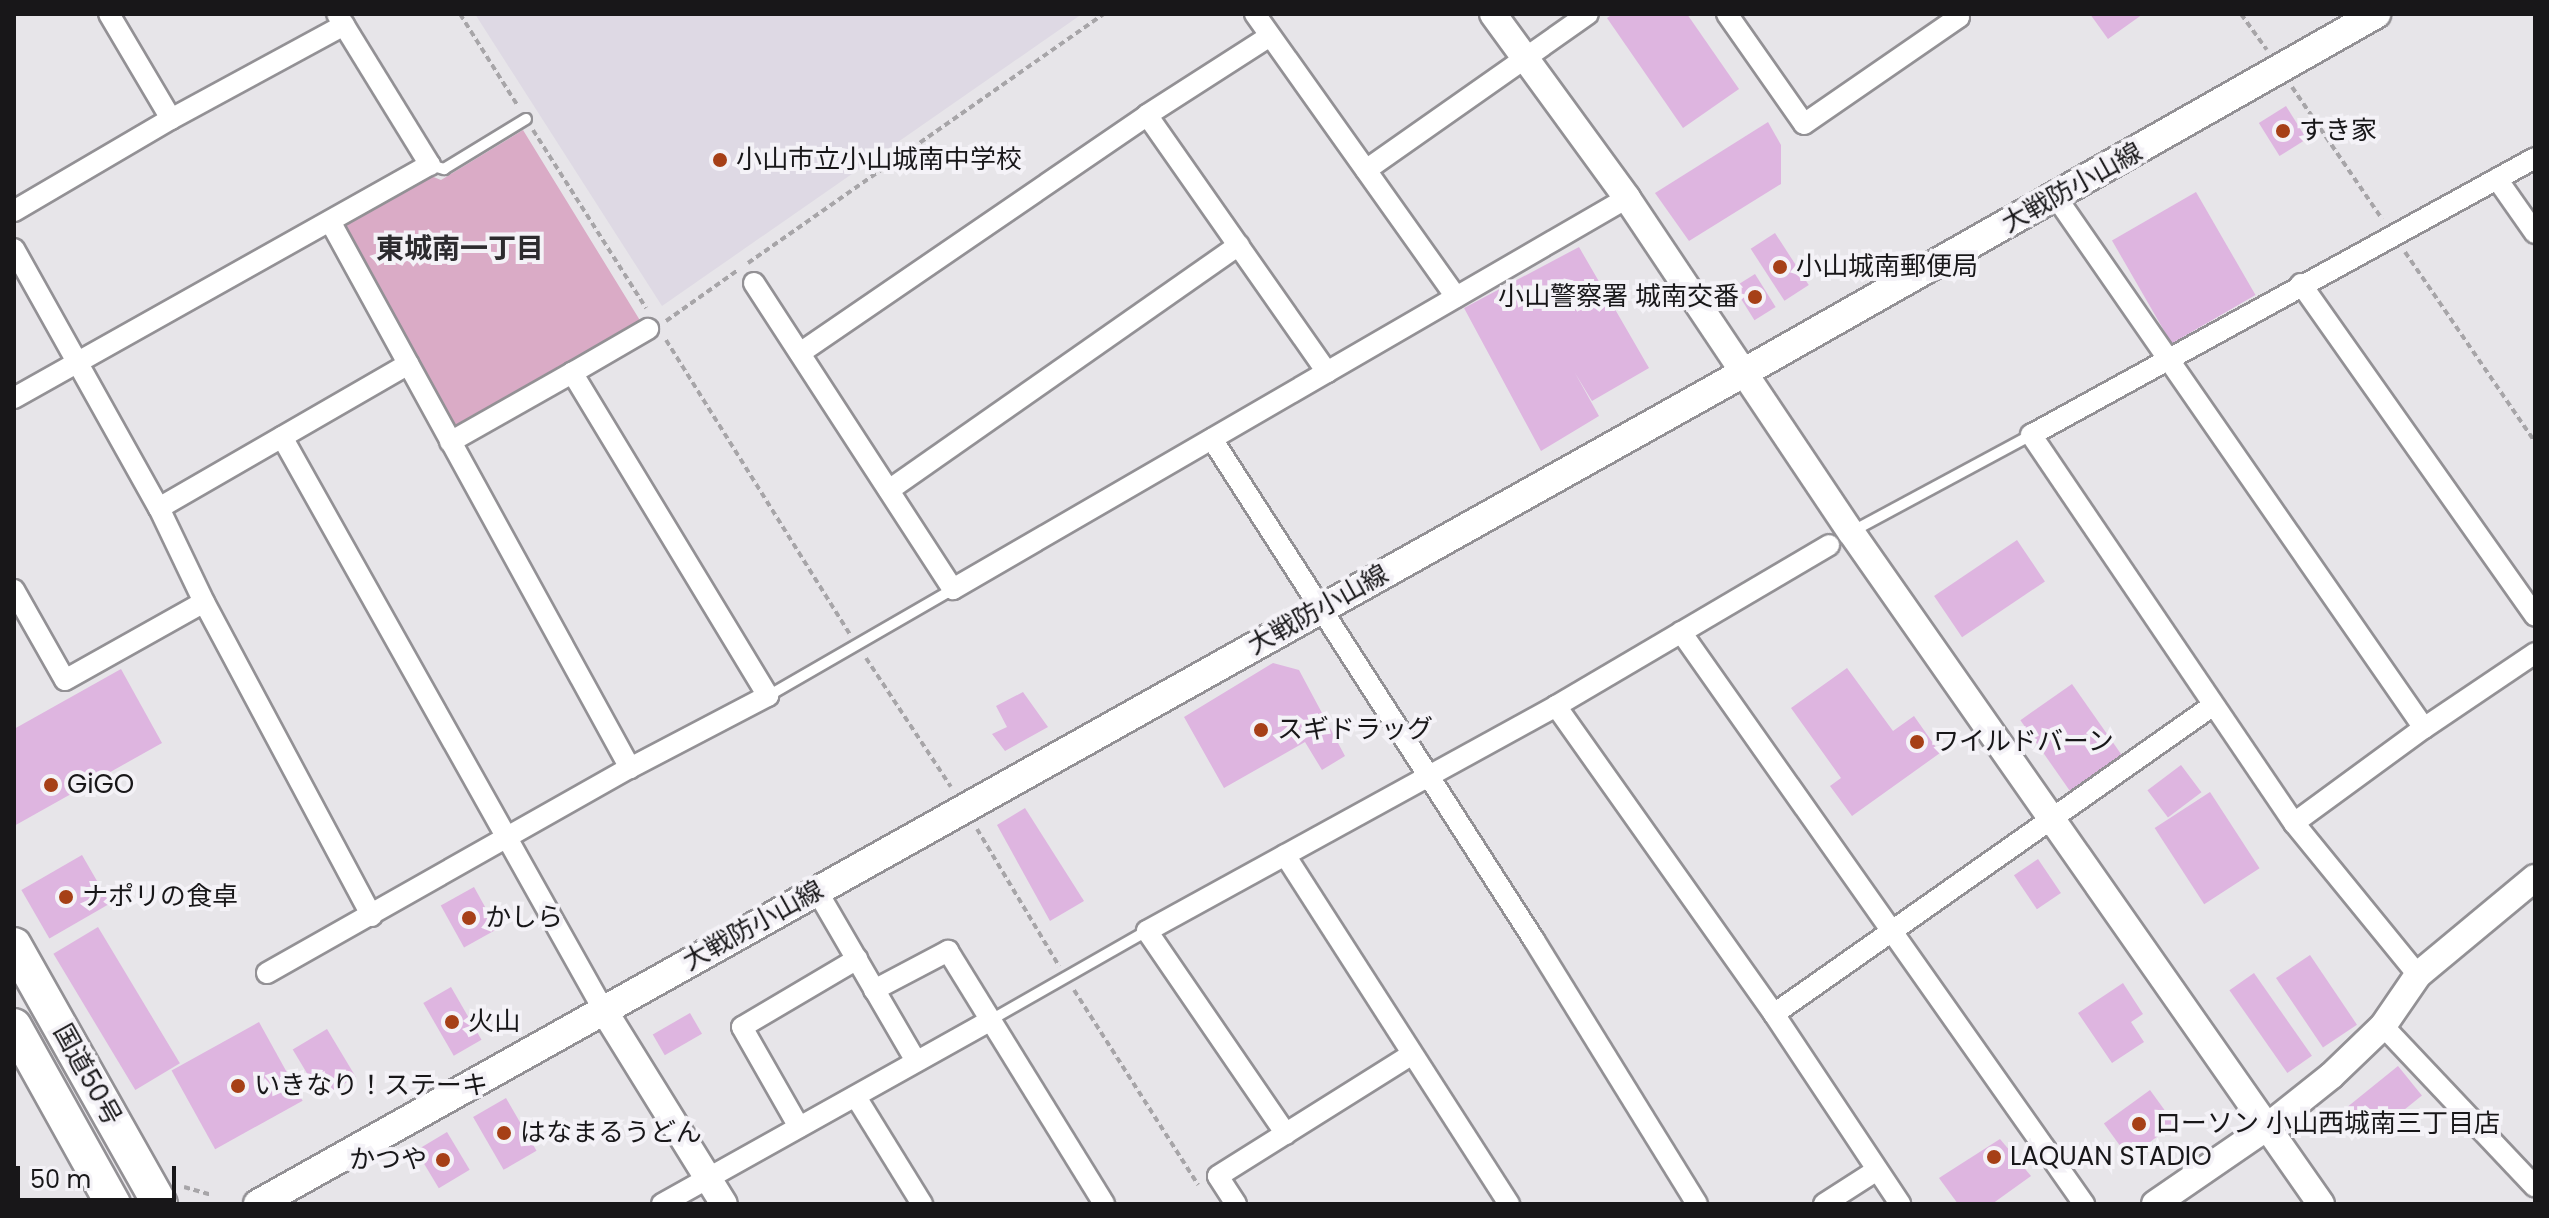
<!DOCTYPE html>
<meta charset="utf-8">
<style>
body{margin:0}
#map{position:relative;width:2549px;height:1218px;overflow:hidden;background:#e7e5e9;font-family:Poppins,"Noto Sans JP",sans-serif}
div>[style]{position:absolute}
.built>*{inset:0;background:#ded9e4}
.green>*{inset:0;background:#daabc6}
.building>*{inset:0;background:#deb5e0;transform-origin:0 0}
.path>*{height:4px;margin-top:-2px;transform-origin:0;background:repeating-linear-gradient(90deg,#a7a5a8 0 6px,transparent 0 10px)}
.roads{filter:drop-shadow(2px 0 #939195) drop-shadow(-2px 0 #939195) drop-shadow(0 2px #939195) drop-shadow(0 -2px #939195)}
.service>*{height:10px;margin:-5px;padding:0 5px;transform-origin:5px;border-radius:5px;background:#fff}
.minor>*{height:20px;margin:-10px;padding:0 10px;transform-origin:10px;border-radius:10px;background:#fff}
.tertiary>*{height:26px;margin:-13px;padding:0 13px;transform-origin:13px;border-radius:13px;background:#fff}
.secondary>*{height:28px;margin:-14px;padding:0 14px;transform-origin:14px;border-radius:14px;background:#fff}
.trunk>*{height:34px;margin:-17px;padding:0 17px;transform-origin:17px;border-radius:17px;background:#fff}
.dots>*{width:22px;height:22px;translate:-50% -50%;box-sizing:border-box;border:4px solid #f4f2f7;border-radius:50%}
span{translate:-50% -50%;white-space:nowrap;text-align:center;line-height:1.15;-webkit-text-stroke:8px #f4f2f7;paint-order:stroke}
.poi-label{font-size:26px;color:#181719}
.left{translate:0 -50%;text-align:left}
.right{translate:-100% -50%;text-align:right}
.street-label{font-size:26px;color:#181719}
.neighbourhood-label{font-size:28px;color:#2c2b2e;font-weight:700}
.frame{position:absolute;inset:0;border:16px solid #181719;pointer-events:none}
.scale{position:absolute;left:16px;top:1166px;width:160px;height:36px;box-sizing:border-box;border:4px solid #181719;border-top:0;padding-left:10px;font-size:24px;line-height:28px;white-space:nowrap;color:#181719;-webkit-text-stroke:6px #f4f2f7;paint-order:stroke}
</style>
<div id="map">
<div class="built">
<div style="clip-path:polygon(475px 14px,1082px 14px,662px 306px)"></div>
</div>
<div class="green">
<div style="clip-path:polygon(523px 130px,641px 322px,456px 429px,344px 225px,431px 176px,441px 180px)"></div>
</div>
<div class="building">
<div style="clip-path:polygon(1613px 14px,1687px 14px,1739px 89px,1683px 128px,1607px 18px)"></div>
<div style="clip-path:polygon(2090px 14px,2143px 14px,2108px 39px)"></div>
<div style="left:2286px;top:106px;width:39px;height:32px;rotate:58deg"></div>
<div style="clip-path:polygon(1768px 122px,1781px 145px,1781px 184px,1689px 241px,1655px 193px)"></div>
<div style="left:2196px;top:192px;width:119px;height:97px;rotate:60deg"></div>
<div style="left:1775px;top:233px;width:62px;height:29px;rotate:57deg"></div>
<div style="clip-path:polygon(1579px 247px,1649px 368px,1592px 401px,1575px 373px,1599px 416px,1541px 451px,1464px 308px)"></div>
<div style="left:1755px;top:274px;width:39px;height:25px;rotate:58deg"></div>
<div style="left:2017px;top:540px;width:50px;height:100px;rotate:56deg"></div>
<div style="clip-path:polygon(1273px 663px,1299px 670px,1345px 756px,1322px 770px,1305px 742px,1224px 788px,1184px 717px)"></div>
<div style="clip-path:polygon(1847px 668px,1893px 731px,1914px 716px,1940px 753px,1852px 816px,1830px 786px,1841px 778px,1791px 708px)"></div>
<div style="clip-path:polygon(121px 669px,162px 743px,14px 826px,14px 729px)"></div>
<div style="left:2072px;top:684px;width:87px;height:63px;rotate:55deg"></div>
<div style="clip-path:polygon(1023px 692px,1048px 727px,1005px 751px,992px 734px,1007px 727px,996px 706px)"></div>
<div style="left:2181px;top:765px;width:34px;height:42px;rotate:53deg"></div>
<div style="left:2210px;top:792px;width:91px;height:66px;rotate:57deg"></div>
<div style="clip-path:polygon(1025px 808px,1084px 901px,1050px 921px,997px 825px)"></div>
<div style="left:82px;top:855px;width:56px;height:70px;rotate:60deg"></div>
<div style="left:2038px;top:859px;width:41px;height:29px;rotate:56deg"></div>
<div style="left:474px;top:887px;width:48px;height:38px;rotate:61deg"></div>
<div style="left:98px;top:927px;width:159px;height:52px;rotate:59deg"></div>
<div style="left:2310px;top:955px;width:84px;height:41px;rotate:56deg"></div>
<div style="left:2254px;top:973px;width:101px;height:30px;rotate:55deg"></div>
<div style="clip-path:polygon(2123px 983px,2143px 1014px,2131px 1022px,2144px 1042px,2112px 1063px,2078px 1013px)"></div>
<div style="left:451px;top:987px;width:61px;height:32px;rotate:60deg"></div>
<div style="left:690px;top:1013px;width:24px;height:43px;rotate:60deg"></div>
<div style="left:259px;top:1022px;width:90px;height:100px;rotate:61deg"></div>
<div style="left:327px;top:1029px;width:56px;height:40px;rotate:59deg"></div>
<div style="left:2398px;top:1066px;width:38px;height:68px;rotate:51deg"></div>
<div style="left:2150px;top:1090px;width:42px;height:57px;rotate:54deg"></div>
<div style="left:506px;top:1098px;width:61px;height:38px;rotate:60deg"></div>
<div style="left:447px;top:1132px;width:44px;height:36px;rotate:59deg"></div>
<div style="clip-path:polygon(2000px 1139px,2031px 1176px,1992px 1204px,1958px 1204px,1939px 1178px)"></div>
</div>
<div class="path">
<div style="left:460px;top:14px;width:109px;rotate:57.8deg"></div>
<div style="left:2241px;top:14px;width:44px;rotate:54.2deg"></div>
<div style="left:2292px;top:87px;width:160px;rotate:55.7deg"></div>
<div style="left:533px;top:130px;width:211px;rotate:57.6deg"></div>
<div style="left:2405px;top:252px;width:230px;rotate:55.6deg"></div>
<div style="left:748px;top:263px;width:434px;rotate:-35deg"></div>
<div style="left:666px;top:321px;width:88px;rotate:-35.3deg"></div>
<div style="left:666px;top:340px;width:347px;rotate:58deg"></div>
<div style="left:866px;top:658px;width:154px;rotate:56.6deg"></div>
<div style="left:977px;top:829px;width:160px;rotate:59.1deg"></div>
<div style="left:1074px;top:990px;width:231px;rotate:57.5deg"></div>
<div style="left:184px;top:1187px;width:29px;rotate:16deg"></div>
</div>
<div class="roads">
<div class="service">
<div style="left:430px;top:165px;width:15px;rotate:16deg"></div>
<div style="left:444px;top:169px;width:96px;rotate:-31.4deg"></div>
<div style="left:1853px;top:531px;width:202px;rotate:-28.3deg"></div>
<div style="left:768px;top:696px;width:214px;rotate:-30deg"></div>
<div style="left:989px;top:1021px;width:182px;rotate:-29.7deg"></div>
</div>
<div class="minor">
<div style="left:109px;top:14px;width:122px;rotate:59.4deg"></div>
<div style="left:1255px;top:14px;width:347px;rotate:54.6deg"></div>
<div style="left:1727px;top:14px;width:134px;rotate:55deg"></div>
<div style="left:1804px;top:124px;width:188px;rotate:-34.6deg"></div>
<div style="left:1959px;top:17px;width:4px;rotate:-124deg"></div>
<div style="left:1147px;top:115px;width:314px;rotate:55deg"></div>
<div style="left:1366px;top:170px;width:271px;rotate:-35.1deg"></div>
<div style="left:2497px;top:179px;width:66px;rotate:54.9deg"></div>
<div style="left:2056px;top:197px;width:646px;rotate:55.28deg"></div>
<div style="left:14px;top:211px;width:182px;rotate:-30.4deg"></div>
<div style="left:171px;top:119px;width:197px;rotate:-28.5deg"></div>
<div style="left:331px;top:223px;width:622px;rotate:61.25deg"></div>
<div style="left:14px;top:249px;width:297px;rotate:60.8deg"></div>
<div style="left:159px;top:508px;width:104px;rotate:64.4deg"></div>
<div style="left:204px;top:602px;width:356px;rotate:61.9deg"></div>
<div style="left:754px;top:283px;width:365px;rotate:57deg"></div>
<div style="left:953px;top:589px;width:779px;rotate:-30.12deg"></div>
<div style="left:2301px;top:284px;width:406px;rotate:54.8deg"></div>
<div style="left:800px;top:353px;width:421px;rotate:-34.4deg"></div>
<div style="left:1147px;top:115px;width:146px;rotate:-32.7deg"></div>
<div style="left:572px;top:373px;width:88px;rotate:-30.1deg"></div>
<div style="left:14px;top:398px;width:477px;rotate:-29.3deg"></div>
<div style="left:430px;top:165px;width:177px;rotate:-121.6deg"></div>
<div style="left:282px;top:437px;width:656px;rotate:60.7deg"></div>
<div style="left:1212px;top:439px;width:596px;rotate:57.27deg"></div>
<div style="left:1534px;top:940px;width:310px;rotate:58.3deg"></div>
<div style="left:889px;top:490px;width:427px;rotate:-35deg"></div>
<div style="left:159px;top:508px;width:288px;rotate:-30deg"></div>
<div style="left:14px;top:590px;width:103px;rotate:60.5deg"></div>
<div style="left:65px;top:680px;width:159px;rotate:-29.3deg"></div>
<div style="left:1681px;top:632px;width:700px;rotate:54.83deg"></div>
<div style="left:1556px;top:706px;width:377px;rotate:54.7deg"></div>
<div style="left:1774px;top:1014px;width:228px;rotate:56.4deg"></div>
<div style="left:2294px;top:823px;width:161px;rotate:-36.2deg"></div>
<div style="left:2424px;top:728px;width:134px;rotate:-34deg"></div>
<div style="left:1285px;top:855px;width:415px;rotate:57.3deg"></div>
<div style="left:817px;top:891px;width:197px;rotate:59.8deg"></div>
<div style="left:267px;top:973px;width:417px;rotate:-29.5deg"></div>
<div style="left:630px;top:768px;width:156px;rotate:-27.6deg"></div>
<div style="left:768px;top:696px;width:378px;rotate:-121.2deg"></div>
<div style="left:572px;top:373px;width:140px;rotate:150.5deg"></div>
<div style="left:2418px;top:975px;width:196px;rotate:-129.2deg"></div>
<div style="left:2294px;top:823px;width:469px;rotate:-124.1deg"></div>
<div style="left:2031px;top:435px;width:575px;rotate:-28.79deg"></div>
<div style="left:874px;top:990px;width:84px;rotate:-27.8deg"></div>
<div style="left:948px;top:951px;width:297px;rotate:58.3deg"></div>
<div style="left:1774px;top:1014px;width:535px;rotate:-35.11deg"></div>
<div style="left:2383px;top:1026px;width:221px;rotate:46.6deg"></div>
<div style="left:856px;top:1097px;width:126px;rotate:58.3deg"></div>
<div style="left:799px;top:1127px;width:115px;rotate:-119.7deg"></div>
<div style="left:742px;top:1027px;width:134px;rotate:-30.6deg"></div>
<div style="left:1286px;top:1134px;width:246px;rotate:-124.4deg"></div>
<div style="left:1147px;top:931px;width:467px;rotate:-28.8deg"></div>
<div style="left:1556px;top:706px;width:317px;rotate:-30.5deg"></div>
<div style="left:662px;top:1204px;width:375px;rotate:-29.2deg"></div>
<div style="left:1236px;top:1204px;width:33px;rotate:-123deg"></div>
<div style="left:1218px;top:1176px;width:228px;rotate:-32.1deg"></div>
<div style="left:1824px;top:1204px;width:63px;rotate:-32.7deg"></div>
</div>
<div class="tertiary">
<div style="left:1493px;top:14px;width:228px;rotate:53.9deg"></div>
<div style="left:1627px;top:198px;width:402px;rotate:56.2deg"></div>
<div style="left:1851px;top:532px;width:820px;rotate:55.03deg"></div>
<div style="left:603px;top:1009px;width:229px;rotate:58.2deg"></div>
<div style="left:2155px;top:1204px;width:136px;rotate:-34.5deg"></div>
<div style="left:2267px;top:1127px;width:82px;rotate:-38.6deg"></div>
<div style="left:2331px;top:1076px;width:72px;rotate:-43.9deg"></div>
<div style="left:2383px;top:1026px;width:62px;rotate:-55.5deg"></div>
<div style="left:2418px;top:975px;width:152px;rotate:-39.7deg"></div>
</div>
<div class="secondary">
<div style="left:258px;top:1204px;width:1702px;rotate:-29.23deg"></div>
<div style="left:1743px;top:373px;width:728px;rotate:-29.56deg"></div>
</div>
<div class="trunk">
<div style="left:14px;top:945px;width:297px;rotate:60.6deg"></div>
<div style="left:14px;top:1026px;width:204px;rotate:60.9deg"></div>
</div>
</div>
<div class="dots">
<div style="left:2283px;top:131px;background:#a64017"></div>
<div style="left:720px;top:160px;background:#a64017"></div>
<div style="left:1780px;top:267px;background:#a64017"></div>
<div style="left:1755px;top:297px;background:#a64017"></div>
<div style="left:1261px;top:730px;background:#a64017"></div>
<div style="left:1917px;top:742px;background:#a64017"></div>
<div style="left:51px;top:785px;background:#a64017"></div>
<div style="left:66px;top:897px;background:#a64017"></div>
<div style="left:469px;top:918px;background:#a64017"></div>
<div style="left:452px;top:1022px;background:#a64017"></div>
<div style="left:238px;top:1086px;background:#a64017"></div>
<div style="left:2139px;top:1124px;background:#a64017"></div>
<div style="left:504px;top:1133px;background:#a64017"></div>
<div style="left:1994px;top:1157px;background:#a64017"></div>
<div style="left:443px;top:1160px;background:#a64017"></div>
</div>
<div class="poi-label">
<span class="left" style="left:2299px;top:131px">すき家</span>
<span class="left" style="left:736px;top:160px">小山市立小山城南中学校</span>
<span class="left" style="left:1796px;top:267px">小山城南郵便局</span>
<span class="right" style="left:1739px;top:297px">小山警察署 城南交番</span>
<span class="left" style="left:1277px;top:730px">スギドラッグ</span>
<span class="left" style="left:1933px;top:742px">ワイルドバーン</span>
<span class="left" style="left:67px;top:785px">GiGO</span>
<span class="left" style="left:82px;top:897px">ナポリの食卓</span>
<span class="left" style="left:485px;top:918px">かしら</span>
<span class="left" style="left:468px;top:1022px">火山</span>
<span class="left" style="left:254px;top:1086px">いきなり！ステーキ</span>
<span class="left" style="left:2155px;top:1124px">ローソン 小山西城南三丁目店</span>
<span class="left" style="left:520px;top:1133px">はなまるうどん</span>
<span class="left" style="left:2010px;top:1157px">LAQUAN STADIO</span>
<span class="right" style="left:427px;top:1160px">かつや</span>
</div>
<div class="street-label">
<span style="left:2072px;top:188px;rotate:-29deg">大戦防小山線</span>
<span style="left:1318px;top:610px;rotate:-29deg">大戦防小山線</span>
<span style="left:753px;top:926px;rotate:-29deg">大戦防小山線</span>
<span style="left:87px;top:1075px;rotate:61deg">国道50号</span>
</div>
<div class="neighbourhood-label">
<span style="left:460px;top:249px">東城南一丁目</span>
</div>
<div class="frame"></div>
<div class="scale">50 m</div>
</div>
